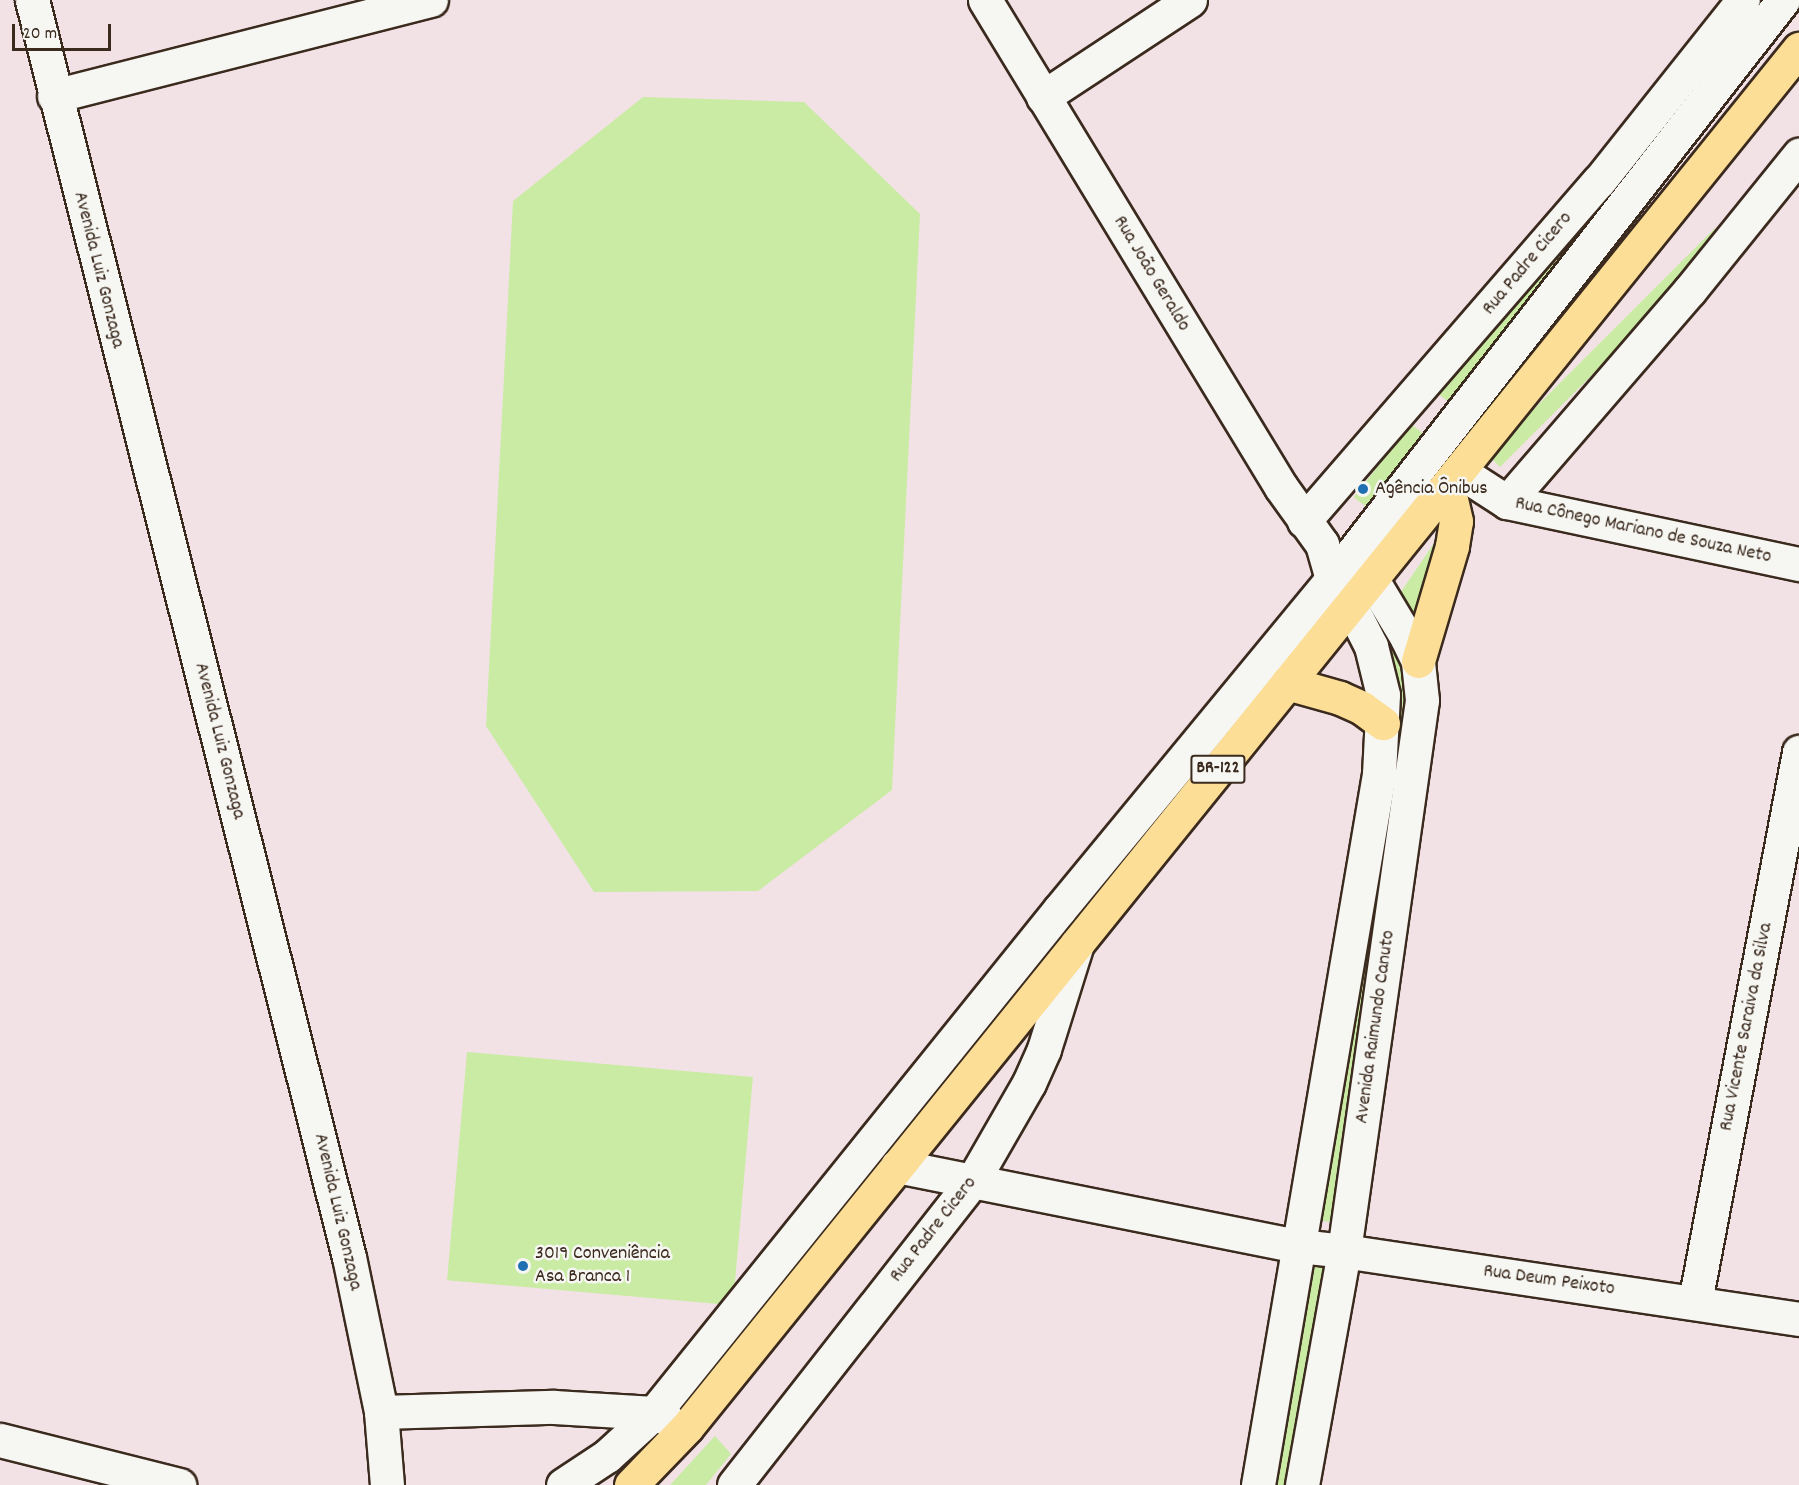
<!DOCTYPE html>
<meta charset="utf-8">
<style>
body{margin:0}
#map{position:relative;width:1799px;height:1485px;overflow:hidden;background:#f3e2e5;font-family:Dekko,sans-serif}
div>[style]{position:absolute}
.green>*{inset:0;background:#c9eba4;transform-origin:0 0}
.roads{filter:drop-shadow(2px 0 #3b2a1e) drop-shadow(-2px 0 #3b2a1e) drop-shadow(0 2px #3b2a1e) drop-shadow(0 -2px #3b2a1e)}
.minor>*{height:33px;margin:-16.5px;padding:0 16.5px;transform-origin:16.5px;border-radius:16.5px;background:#f6f6f2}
.major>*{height:33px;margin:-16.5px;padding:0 16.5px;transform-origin:16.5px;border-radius:16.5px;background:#fcde96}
.dots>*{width:16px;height:16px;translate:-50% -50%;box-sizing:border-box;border:3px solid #f6f6f2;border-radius:50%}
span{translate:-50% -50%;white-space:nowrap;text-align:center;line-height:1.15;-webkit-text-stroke:5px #f6f6f2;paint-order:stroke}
.shield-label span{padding:2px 4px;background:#f6f6f2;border:2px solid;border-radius:4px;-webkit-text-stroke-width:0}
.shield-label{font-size:18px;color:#3b2a1e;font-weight:700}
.street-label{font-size:20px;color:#3b2a1e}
.poi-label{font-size:20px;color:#3b2a1e}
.left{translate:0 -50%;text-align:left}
.scale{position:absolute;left:12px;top:24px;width:99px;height:27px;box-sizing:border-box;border:3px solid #3b2a1e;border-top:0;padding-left:8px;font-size:18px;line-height:21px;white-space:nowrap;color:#3b2a1e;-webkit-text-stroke:4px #f6f6f2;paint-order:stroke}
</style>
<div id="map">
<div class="green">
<div style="clip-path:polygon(643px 97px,804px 102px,920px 214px,892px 790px,758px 891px,594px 892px,486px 726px,513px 201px)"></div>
<div style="clip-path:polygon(1633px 151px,1646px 162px,1574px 245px,1449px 402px,1437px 393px)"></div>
<div style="left:1715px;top:228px;width:17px;height:321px;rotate:45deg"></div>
<div style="left:1411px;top:424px;width:18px;height:93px;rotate:38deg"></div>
<div style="clip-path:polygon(1451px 518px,1420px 644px,1392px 605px)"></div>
<div style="clip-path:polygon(1374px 639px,1398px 656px,1408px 689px,1401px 764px,1386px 763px)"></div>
<div style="clip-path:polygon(1397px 789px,1332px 1222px,1306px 1219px,1377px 790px)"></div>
<div style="left:467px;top:1052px;width:287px;height:229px;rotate:5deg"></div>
<div style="clip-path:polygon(1300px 1265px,1324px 1268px,1292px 1485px,1263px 1485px)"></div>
<div style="clip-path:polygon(715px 1436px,731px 1454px,706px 1485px,670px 1485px)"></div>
</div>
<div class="roads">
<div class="minor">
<div style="left:32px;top:0;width:1296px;rotate:75.85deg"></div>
<div style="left:349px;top:1257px;width:158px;rotate:78.3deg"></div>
<div style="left:381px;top:1412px;width:73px;rotate:85.3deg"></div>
<div style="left:985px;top:0;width:570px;rotate:58.71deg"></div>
<div style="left:1281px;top:487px;width:70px;rotate:54.3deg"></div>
<div style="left:1322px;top:544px;width:36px;rotate:74deg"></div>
<div style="left:1332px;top:579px;width:32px;rotate:55deg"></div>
<div style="left:1350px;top:605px;width:46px;rotate:62.9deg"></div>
<div style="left:1371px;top:646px;width:50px;rotate:76.2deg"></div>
<div style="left:1383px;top:695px;width:79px;rotate:92.9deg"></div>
<div style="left:1379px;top:774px;width:721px;rotate:99.66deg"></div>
<div style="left:54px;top:96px;width:389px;rotate:-14.3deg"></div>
<div style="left:1043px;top:97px;width:176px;rotate:-33.4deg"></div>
<div style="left:1459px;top:471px;width:57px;rotate:32.9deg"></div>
<div style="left:1507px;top:502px;width:299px;rotate:12deg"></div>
<div style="left:1507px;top:502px;width:280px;rotate:-49.2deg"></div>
<div style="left:1690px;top:290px;width:174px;rotate:-51.1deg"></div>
<div style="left:1304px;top:521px;width:450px;rotate:-49.1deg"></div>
<div style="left:1599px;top:181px;width:231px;rotate:-51.5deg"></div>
<div style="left:897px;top:1166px;width:410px;rotate:11.3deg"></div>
<div style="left:1299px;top:1246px;width:45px;rotate:6.3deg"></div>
<div style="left:1344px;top:1251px;width:460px;rotate:8.5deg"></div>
<div style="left:1695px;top:1302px;width:560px;rotate:-79.29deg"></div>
<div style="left:381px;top:1412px;width:173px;rotate:-1.7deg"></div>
<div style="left:554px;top:1407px;width:100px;rotate:3.4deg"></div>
<div style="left:654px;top:1413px;width:13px;rotate:23deg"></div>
<div style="left:0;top:1440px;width:185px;rotate:14.1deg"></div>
<div style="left:563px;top:1485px;width:53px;rotate:-33.4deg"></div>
<div style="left:607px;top:1456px;width:64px;rotate:-42.5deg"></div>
<div style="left:654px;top:1413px;width:647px;rotate:-51.15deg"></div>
<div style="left:1060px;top:909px;width:428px;rotate:-50.5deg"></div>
<div style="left:1332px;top:579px;width:734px;rotate:-52.08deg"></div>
<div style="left:734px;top:1485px;width:385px;rotate:-51.9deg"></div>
<div style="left:972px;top:1182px;width:114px;rotate:-60.1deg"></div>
<div style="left:1029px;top:1083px;width:37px;rotate:-66deg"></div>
<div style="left:1044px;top:1049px;width:110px;rotate:-72.6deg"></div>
<div style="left:1302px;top:1485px;width:238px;rotate:-79.8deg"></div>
<div style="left:1344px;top:1251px;width:556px;rotate:-81.94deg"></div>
<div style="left:1422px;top:700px;width:39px;rotate:-96deg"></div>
<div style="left:1418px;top:661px;width:25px;rotate:-116deg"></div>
<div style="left:1407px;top:638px;width:70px;rotate:-121deg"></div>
<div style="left:1371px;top:578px;width:25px;rotate:-135deg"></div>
</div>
<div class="major">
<div style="left:1418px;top:661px;width:120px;rotate:-73.5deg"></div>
<div style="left:1452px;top:546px;width:25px;rotate:-81deg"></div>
<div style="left:1456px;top:521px;width:36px;rotate:-103deg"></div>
<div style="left:1287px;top:683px;width:55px;rotate:15.8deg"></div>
<div style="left:1340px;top:698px;width:24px;rotate:24deg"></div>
<div style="left:1362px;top:708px;width:26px;rotate:36deg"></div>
<div style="left:631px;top:1485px;width:81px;rotate:-46deg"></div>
<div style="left:687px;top:1427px;width:1771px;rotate:-51.1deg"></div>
</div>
</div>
<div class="dots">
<div style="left:1363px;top:489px;background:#1f6fb2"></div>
<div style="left:523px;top:1266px;background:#1f6fb2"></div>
</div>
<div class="shield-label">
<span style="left:1218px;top:769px">BR-122</span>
</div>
<div class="street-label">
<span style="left:1528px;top:264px;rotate:-50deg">Rua Padre Cicero</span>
<span style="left:98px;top:270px;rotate:76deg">Avenida Luiz Gonzaga</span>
<span style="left:1151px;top:274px;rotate:59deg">Rua João Geraldo</span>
<span style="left:1643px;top:531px;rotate:12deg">Rua Cônego Mariano de Souza Neto</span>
<span style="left:219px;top:741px;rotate:76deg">Avenida Luiz Gonzaga</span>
<span style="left:1376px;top:1027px;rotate:-82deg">Avenida Raimundo Canuto</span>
<span style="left:1747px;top:1027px;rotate:-79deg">Rua Vicente Saraiva da Silva</span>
<span style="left:337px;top:1212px;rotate:77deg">Avenida Luiz Gonzaga</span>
<span style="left:934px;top:1230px;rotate:-52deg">Rua Padre Cicero</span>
<span style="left:1549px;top:1281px;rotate:8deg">Rua Deum Peixoto</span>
</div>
<div class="poi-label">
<span class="left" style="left:1375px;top:489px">Agência Ônibus</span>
<span class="left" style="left:535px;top:1266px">3019 Conveniência<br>Asa Branca 1</span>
</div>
<div class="scale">20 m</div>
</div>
